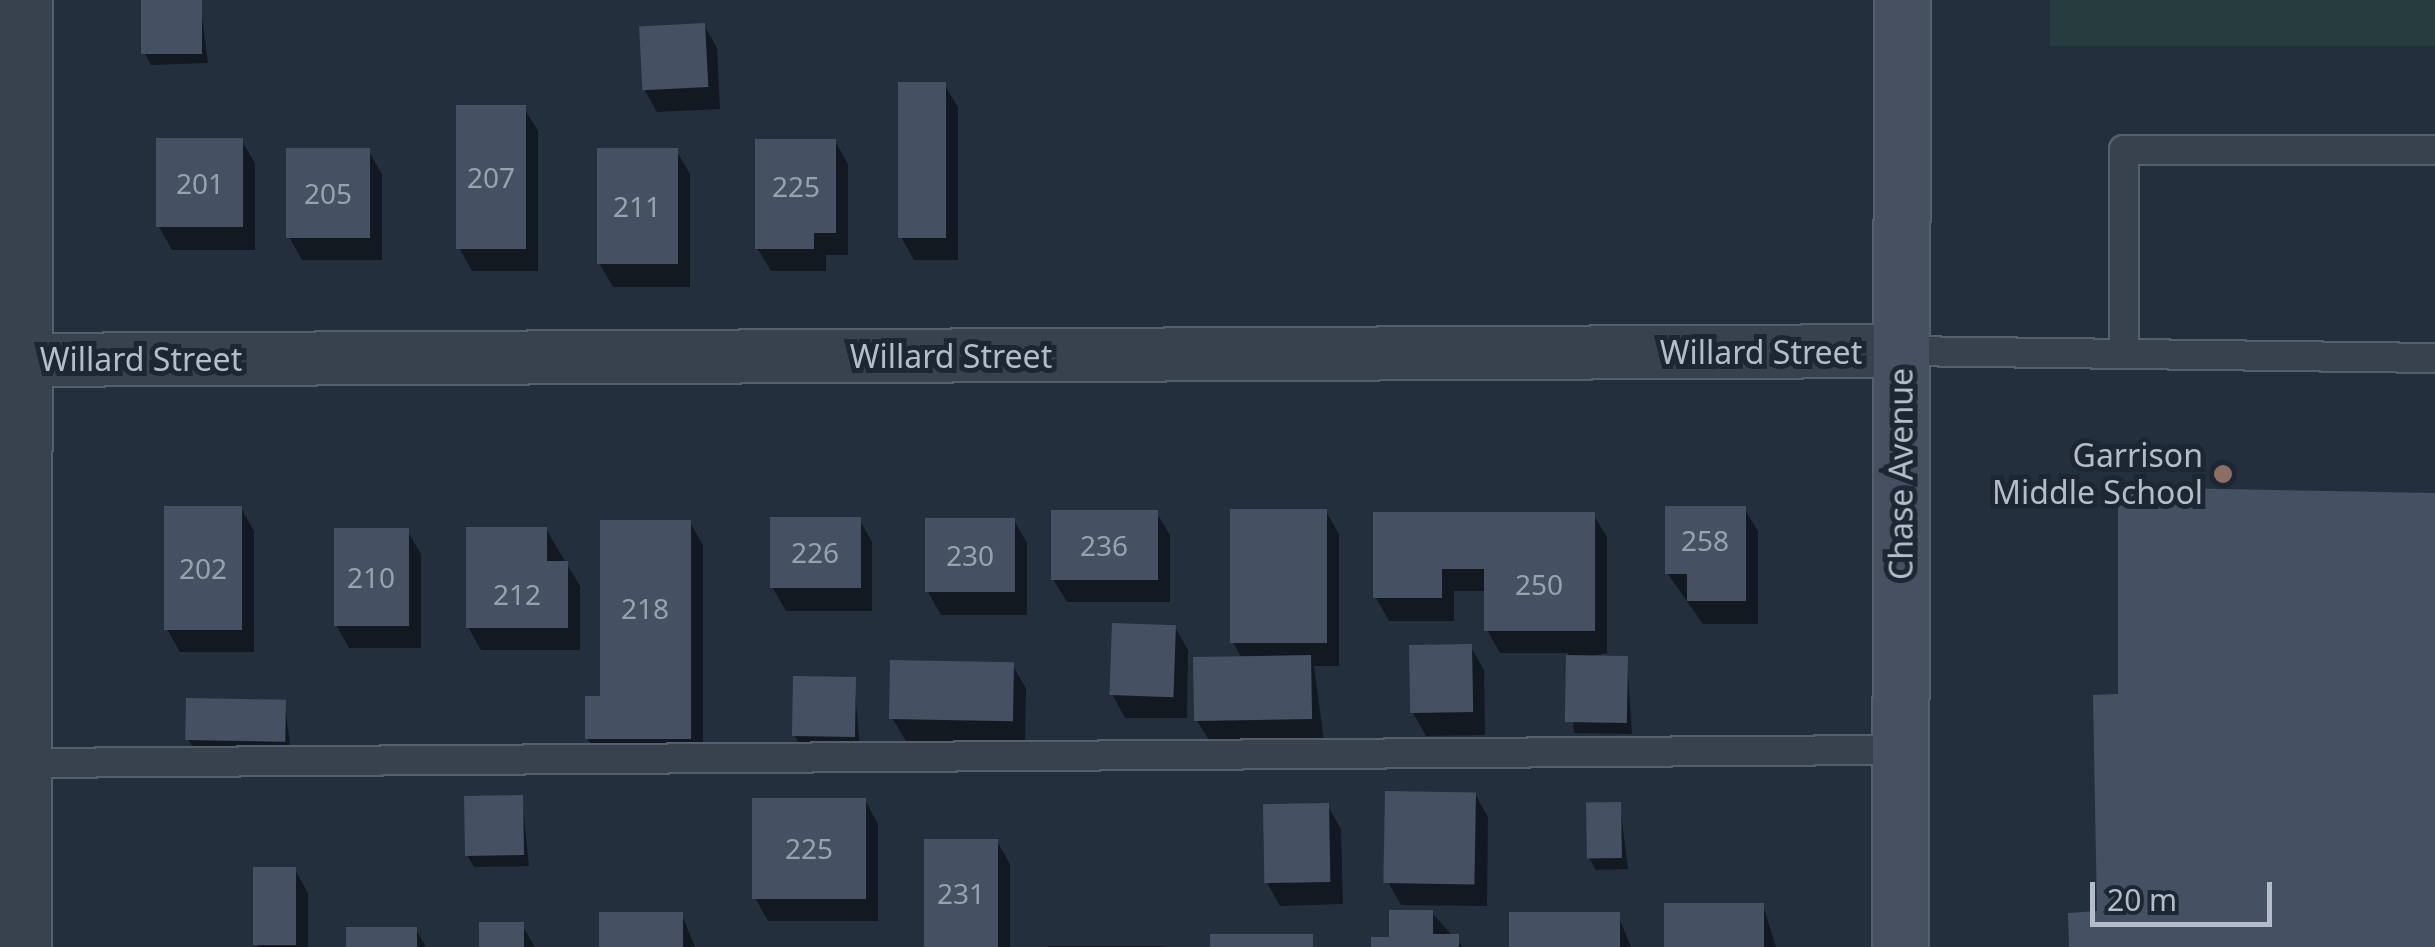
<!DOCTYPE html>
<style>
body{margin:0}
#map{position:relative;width:2435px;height:947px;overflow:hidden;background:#242f3e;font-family:"Noto Sans",sans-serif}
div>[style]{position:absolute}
.green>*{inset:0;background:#263c3f;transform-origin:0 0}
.shadow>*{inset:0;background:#0007;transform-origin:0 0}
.building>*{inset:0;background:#455162;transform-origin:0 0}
.roads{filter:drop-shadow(2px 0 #565f6c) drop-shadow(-2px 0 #565f6c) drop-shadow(0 2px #565f6c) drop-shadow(0 -2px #565f6c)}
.lane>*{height:28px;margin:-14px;padding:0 14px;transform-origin:14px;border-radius:14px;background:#38414e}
.street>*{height:52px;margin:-26px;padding:0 26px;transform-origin:26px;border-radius:26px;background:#38414e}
.secondary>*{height:55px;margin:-27.5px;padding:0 27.5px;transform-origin:27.5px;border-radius:27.5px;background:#465061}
.dots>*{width:28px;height:28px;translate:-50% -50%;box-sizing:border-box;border:5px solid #1d2633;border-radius:50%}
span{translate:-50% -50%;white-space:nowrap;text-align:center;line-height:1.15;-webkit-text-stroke:10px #1d2633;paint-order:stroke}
.number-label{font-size:28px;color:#98a1af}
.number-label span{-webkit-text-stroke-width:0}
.street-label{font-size:32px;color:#b4bcc9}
.poi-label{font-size:32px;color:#b4bcc9}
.right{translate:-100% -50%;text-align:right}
.scale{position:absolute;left:2090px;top:882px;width:182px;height:45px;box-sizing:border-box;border:5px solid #b4bcc9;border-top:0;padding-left:12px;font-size:30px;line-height:35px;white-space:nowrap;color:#b4bcc9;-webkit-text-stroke:8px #1d2633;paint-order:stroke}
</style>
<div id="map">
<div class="green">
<div style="left:2050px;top:0;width:385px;height:46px"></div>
</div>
<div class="shadow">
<div style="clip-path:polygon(200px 0,208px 63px,151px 65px,145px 54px)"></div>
<div style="clip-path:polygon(704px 25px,717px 48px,720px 109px,657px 112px,644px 89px)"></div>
<div style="clip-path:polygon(944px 84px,958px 107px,958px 260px,914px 260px,901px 237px)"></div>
<div style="clip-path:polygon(524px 108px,538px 131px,538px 271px,472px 271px,459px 248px)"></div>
<div style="clip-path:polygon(241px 140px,255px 163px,255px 250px,172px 250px,159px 227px)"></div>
<div style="clip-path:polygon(835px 141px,848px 164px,848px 255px,826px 255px,826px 271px,771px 271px,757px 248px)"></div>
<div style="clip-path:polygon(368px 150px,382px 174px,382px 260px,302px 260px,289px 237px)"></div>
<div style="clip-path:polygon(676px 150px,690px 174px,690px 287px,613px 287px,599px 263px)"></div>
<div style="clip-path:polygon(241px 508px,254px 531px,254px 652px,180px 652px,167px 629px)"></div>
<div style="clip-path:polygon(1744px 508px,1758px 531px,1758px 624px,1703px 624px,1667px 573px)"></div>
<div style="clip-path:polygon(1326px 511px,1339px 534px,1339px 666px,1314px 666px,1324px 741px,1210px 742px,1196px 719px,1242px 659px,1233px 642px)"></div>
<div style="clip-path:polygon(1156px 512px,1170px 535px,1170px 602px,1067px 602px,1053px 579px)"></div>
<div style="clip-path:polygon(1376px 514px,1593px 514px,1607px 537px,1607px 653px,1584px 658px,1627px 659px,1632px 734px,1574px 733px,1568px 653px,1500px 653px,1487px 630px,1487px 591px,1454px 591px,1454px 621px,1389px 621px,1376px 598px)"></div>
<div style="clip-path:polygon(859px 519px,872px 542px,872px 611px,786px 611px,772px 587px)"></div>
<div style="clip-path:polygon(1014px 520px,1027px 543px,1027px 615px,941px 615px,928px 592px)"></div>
<div style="clip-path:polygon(690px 522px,703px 545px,703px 761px,601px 761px,587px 738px)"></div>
<div style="clip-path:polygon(546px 529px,580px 586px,580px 650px,481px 650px,468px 627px)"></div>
<div style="clip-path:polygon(407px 530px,421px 554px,421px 648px,349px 648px,336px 625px)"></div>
<div style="clip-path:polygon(1175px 627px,1188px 650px,1187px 718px,1125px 718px,1112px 694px)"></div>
<div style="clip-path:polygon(1471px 647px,1484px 670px,1485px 735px,1426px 736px,1413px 713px)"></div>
<div style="clip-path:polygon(1012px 665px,1026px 688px,1025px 742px,906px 741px,892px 718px)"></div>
<div style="clip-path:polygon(854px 679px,860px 749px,801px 747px,794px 735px)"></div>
<div style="clip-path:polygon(285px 703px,291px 753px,195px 751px,188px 739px)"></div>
<div style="clip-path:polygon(1475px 794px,1488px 817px,1487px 906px,1401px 905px,1388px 882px)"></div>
<div style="clip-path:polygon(522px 797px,529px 866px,474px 867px,467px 855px)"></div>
<div style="clip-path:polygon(865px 800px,878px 824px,878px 921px,768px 921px,755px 898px)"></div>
<div style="clip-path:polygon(1620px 805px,1628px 869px,1596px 870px,1589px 858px)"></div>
<div style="clip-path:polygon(1328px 806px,1341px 829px,1343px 904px,1280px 906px,1267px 883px)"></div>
<div style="clip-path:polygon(997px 841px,1010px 864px,1010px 947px,926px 947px)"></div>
<div style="clip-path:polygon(295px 870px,308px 893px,308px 947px,258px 947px)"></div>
<div style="clip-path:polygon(1763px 905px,1776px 947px,1667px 947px)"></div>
<div style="clip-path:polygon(1432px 913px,1463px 947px,1374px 947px,1392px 939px)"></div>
<div style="clip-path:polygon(682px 915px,695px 947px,601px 947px)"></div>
<div style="clip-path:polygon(1618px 915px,1631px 947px,1511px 947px)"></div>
<div style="clip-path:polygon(522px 925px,535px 947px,482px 947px)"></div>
<div style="clip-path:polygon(416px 930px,426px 947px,349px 947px)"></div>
<div style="left:1048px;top:946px;width:118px;height:1px"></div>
</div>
<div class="building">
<div style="left:141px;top:0;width:61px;height:54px"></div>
<div style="left:705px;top:23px;width:64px;height:66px;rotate:87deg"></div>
<div style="left:898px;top:82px;width:48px;height:156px"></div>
<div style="left:456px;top:105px;width:70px;height:144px"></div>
<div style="left:156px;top:138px;width:87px;height:89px"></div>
<div style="clip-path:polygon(755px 139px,836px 139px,836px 233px,814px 233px,814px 249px,755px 249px)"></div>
<div style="left:286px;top:148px;width:84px;height:90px"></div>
<div style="left:597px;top:148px;width:81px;height:116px"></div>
<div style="clip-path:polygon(2118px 487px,2435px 493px,2435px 947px,2069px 947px,2068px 913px,2097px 911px,2093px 695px,2118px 694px)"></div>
<div style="left:164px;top:506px;width:78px;height:124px"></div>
<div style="clip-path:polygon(1665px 506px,1746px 506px,1746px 601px,1687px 601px,1687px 574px,1665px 574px)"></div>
<div style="left:1230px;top:509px;width:97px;height:134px"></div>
<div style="left:1051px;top:510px;width:107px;height:70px"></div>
<div style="clip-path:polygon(1373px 512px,1595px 512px,1595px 631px,1484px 631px,1484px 569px,1442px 569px,1442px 598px,1373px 598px)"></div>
<div style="left:770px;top:517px;width:91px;height:71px"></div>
<div style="left:925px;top:518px;width:90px;height:74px"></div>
<div style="clip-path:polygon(600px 520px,691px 520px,691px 739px,585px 739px,585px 696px,600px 696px)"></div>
<div style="clip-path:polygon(466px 527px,547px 527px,547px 561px,568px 561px,568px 628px,466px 628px)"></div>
<div style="left:334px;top:528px;width:75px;height:98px"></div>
<div style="left:1112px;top:623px;width:64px;height:72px;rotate:2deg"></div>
<div style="left:1472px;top:644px;width:68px;height:63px;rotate:89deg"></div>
<div style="left:1311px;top:655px;width:64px;height:118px;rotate:89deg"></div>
<div style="left:1566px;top:655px;width:62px;height:67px;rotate:1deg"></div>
<div style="left:890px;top:660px;width:124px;height:59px;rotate:1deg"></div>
<div style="left:793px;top:676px;width:63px;height:60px;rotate:1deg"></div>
<div style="left:186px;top:698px;width:100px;height:42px;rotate:1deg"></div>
<div style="left:1385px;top:791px;width:91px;height:92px;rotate:1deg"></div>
<div style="left:523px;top:795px;width:60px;height:59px;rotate:89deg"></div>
<div style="left:752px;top:798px;width:114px;height:101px"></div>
<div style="left:1621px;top:802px;width:56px;height:35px;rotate:89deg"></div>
<div style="left:1329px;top:803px;width:79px;height:66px;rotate:89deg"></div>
<div style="left:924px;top:839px;width:74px;height:108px"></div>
<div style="left:253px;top:867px;width:43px;height:78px"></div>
<div style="left:1664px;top:903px;width:100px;height:44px"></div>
<div style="clip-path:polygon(1389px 910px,1433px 910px,1433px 934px,1459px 934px,1459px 947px,1371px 947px,1371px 937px,1389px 937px)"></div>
<div style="left:599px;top:912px;width:84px;height:35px"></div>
<div style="left:1509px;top:912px;width:111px;height:35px"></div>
<div style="left:479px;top:922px;width:45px;height:25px"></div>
<div style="left:346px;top:927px;width:71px;height:20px"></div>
<div style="left:1210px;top:934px;width:103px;height:13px"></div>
</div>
<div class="roads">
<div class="lane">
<div style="left:1901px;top:351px;width:534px;rotate:0.75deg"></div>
<div style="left:2124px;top:354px;width:204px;rotate:-90deg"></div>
<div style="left:2124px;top:150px;width:311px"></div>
<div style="left:25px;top:763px;width:1875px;rotate:-0.4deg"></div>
</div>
<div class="street">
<div style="left:0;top:360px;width:1901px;rotate:-0.27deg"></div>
<div style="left:25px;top:947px;width:947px;rotate:-89.94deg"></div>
</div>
<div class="secondary">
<div style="left:1900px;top:947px;width:947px;rotate:-89.88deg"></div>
</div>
</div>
<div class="dots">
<div style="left:2223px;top:474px;background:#8d6e63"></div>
</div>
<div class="number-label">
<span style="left:491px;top:177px">207</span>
<span style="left:200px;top:183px">201</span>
<span style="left:796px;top:186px">225</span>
<span style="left:328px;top:193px">205</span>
<span style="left:637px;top:206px">211</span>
<span style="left:1705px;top:540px">258</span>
<span style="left:1104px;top:545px">236</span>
<span style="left:815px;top:552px">226</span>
<span style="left:970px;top:555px">230</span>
<span style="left:203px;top:568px">202</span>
<span style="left:371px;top:577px">210</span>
<span style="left:1539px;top:584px">250</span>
<span style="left:517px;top:594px">212</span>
<span style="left:645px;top:608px">218</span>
<span style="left:809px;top:848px">225</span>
<span style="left:961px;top:893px">231</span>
</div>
<div class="street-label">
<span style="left:1761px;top:352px">Willard Street</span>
<span style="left:951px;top:356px">Willard Street</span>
<span style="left:141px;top:359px">Willard Street</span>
<span style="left:1901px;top:474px;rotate:-90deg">Chase Avenue</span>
</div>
<div class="poi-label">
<span class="right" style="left:2203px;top:474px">Garrison<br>Middle School</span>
</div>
<div class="scale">20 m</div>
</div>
